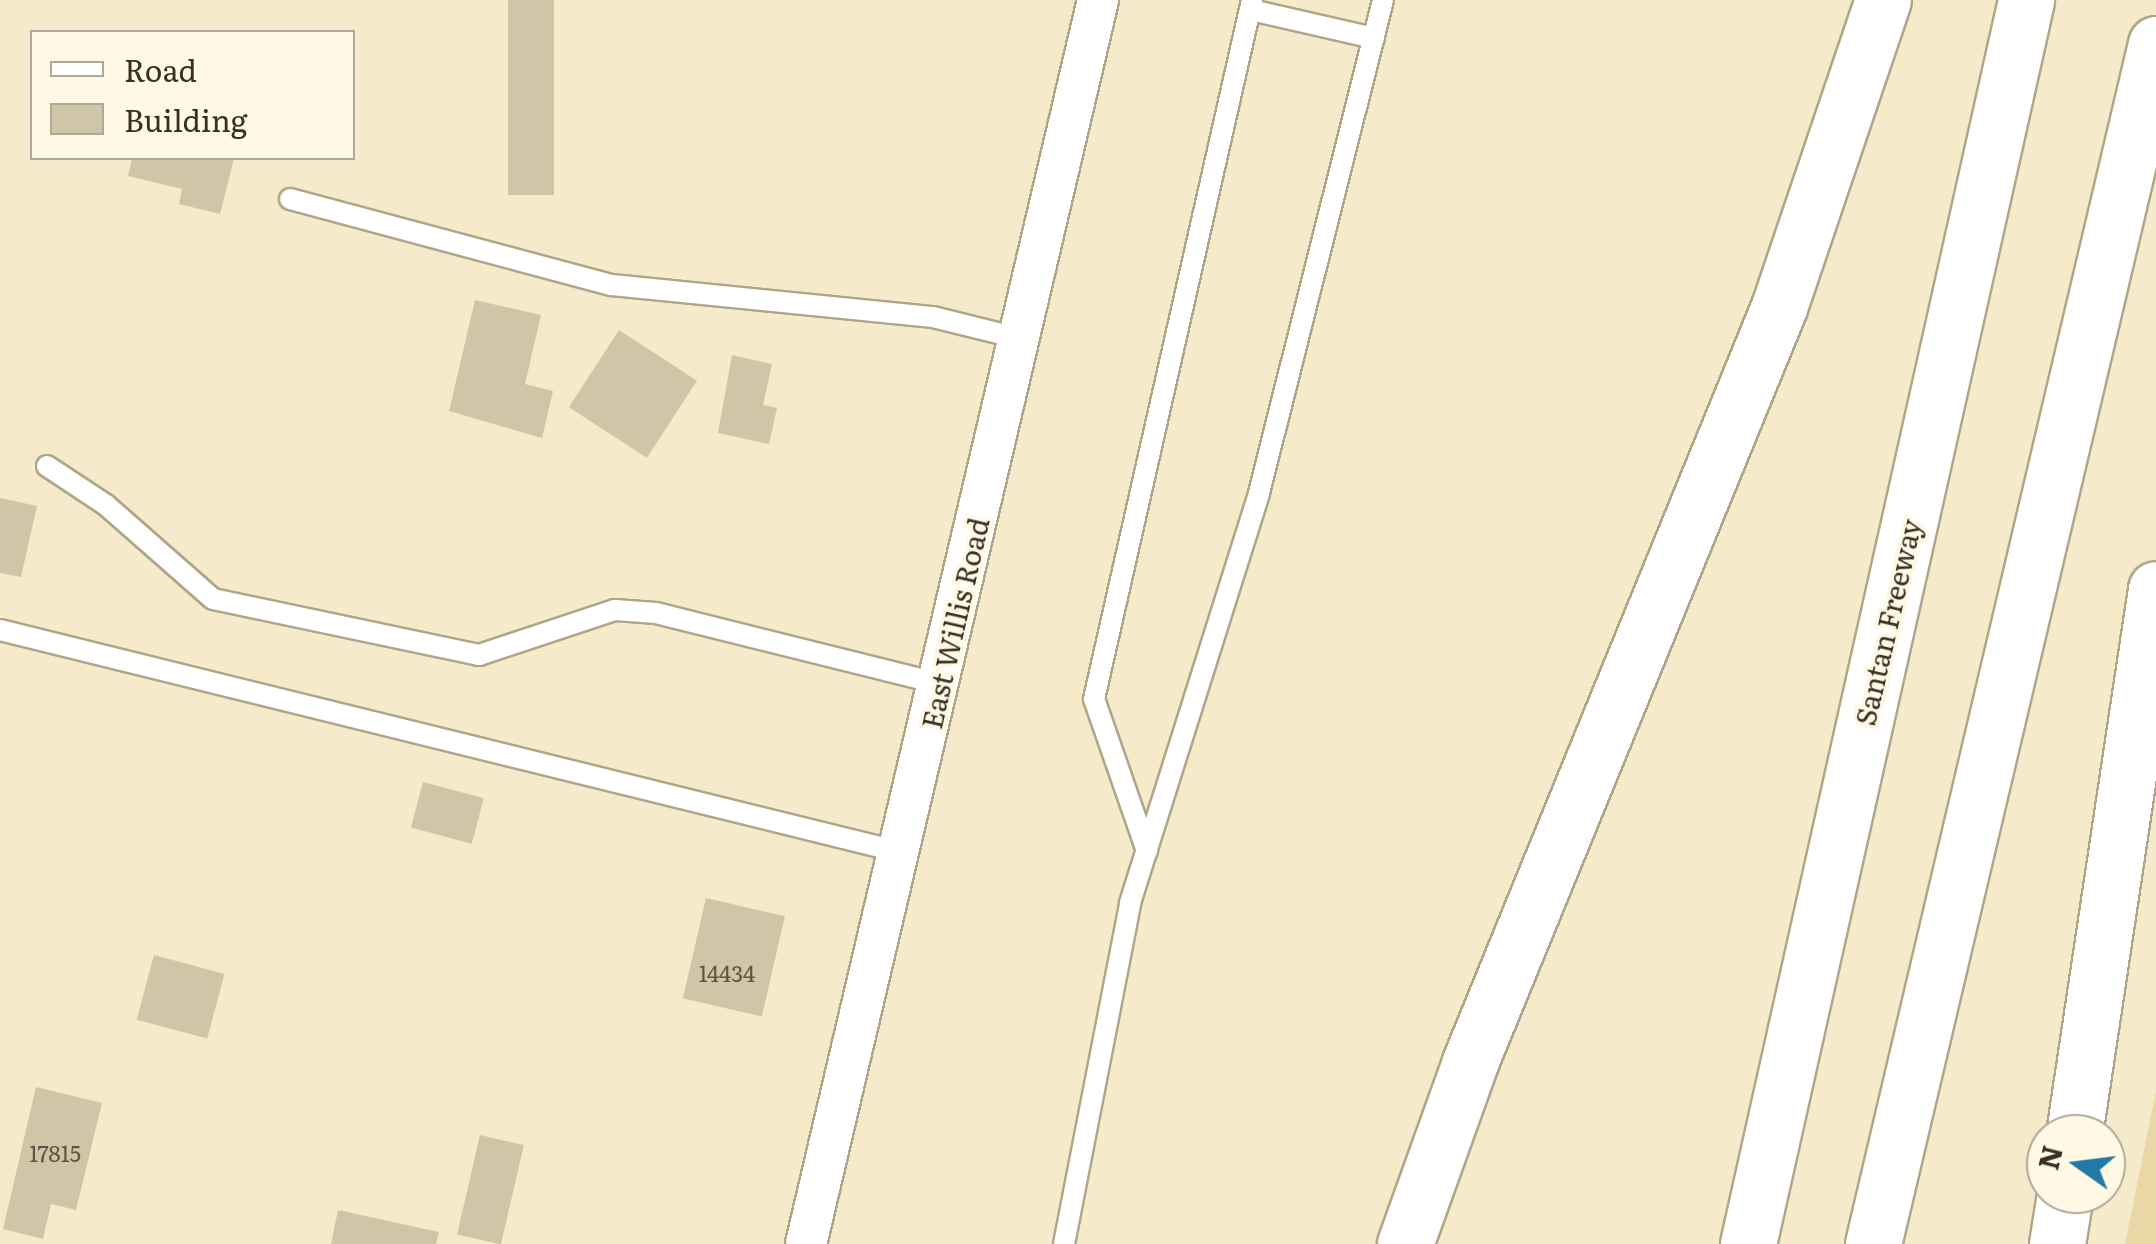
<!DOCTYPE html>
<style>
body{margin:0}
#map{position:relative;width:2156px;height:1244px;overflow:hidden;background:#f5ebcb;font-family:Literata,serif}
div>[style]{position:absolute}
.green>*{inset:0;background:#e9d7a5}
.building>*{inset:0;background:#d0c5a7;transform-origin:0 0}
.roads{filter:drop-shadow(2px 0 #b0a588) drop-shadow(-2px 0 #b0a588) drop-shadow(0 2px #b0a588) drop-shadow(0 -2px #b0a588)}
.service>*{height:20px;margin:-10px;padding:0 10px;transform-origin:10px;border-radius:10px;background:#fff}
.minor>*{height:40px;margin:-20px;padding:0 20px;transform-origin:20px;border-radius:20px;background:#fff}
.motorway>*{height:55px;margin:-27.5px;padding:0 27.5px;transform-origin:27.5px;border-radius:27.5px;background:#fff}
span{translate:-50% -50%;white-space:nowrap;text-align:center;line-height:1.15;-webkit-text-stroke:8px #fff8e5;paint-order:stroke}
.number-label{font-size:22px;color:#5c5646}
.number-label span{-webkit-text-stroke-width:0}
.street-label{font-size:28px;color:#353125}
.legend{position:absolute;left:30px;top:30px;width:325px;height:130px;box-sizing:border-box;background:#fff8e5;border:2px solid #aea898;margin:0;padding:12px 18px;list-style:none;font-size:30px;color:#353125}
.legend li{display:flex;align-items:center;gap:20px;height:50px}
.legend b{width:50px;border:2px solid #aea898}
.north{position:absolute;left:2026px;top:1114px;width:100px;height:100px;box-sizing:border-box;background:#fff8e5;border:2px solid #aea898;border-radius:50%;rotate:284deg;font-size:28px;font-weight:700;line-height:40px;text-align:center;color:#353125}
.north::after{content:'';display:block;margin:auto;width:35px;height:45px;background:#2179a8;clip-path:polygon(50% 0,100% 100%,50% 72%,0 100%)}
</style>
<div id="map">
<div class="green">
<div style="clip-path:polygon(2156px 1091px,2156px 1244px,2125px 1244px)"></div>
</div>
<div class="building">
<div style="left:508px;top:0;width:46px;height:195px"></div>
<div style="clip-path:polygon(132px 158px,234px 158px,220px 214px,179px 204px,182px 189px,128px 176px)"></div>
<div style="clip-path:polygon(475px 300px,541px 315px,525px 384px,553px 391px,542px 438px,449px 411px)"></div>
<div style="left:619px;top:330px;width:93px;height:92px;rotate:33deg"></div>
<div style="clip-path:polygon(732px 355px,772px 364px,763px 405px,777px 408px,769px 444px,718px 433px)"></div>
<div style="clip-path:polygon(0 498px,37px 506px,21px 577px,0 573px)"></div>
<div style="left:423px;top:782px;width:63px;height:47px;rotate:15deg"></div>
<div style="left:706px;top:898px;width:81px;height:103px;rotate:13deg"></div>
<div style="left:154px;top:955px;width:73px;height:67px;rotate:15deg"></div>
<div style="clip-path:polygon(36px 1087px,102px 1103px,76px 1210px,51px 1204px,43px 1239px,3px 1229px)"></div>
<div style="left:480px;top:1135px;width:45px;height:102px;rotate:13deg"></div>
<div style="clip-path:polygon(338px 1210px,439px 1232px,436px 1244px,331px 1244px)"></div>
</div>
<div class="roads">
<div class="service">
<div style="left:1251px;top:10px;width:126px;rotate:12.8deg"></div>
<div style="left:290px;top:199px;width:333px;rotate:15deg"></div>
<div style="left:612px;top:285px;width:323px;rotate:5.7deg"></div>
<div style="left:933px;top:317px;width:92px;rotate:13.9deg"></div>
<div style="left:47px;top:466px;width:71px;rotate:33.5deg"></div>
<div style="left:106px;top:505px;width:142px;rotate:41.3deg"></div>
<div style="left:213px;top:599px;width:272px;rotate:11.9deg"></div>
<div style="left:479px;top:655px;width:143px;rotate:-18.3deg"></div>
<div style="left:615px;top:610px;width:41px;rotate:4.2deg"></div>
<div style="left:656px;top:613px;width:293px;rotate:14deg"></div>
<div style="left:0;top:630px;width:927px;rotate:13.86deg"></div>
<div style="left:1147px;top:851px;width:161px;rotate:-109.2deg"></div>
<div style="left:1094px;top:699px;width:717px;rotate:-77.26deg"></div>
<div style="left:1064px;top:1244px;width:347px;rotate:-79deg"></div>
<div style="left:1130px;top:903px;width:430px;rotate:-72.5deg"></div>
<div style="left:1259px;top:493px;width:508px;rotate:-75.88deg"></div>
</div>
<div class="minor">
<div style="left:806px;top:1244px;width:1278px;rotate:-76.79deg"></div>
</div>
<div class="motorway">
<div style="left:2074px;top:1134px;width:551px;rotate:-81.44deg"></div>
<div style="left:1405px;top:1244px;width:193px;rotate:-70.3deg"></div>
<div style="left:1470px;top:1062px;width:816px;rotate:-67.74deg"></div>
<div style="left:1779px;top:307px;width:324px;rotate:-71.3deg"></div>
<div style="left:1748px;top:1244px;width:1275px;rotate:-77.4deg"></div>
<div style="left:1873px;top:1244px;width:1233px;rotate:-76.73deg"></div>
<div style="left:2057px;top:1244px;width:51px;rotate:-80.9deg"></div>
</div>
</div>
<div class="number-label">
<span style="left:727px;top:973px">14434</span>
<span style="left:55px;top:1153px">17815</span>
</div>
<div class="street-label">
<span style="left:1887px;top:622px;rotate:-77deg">Santan Freeway</span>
<span style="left:954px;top:623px;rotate:-77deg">East Willis Road</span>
</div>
<ul class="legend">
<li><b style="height:12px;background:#fff"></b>Road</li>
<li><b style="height:28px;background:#d0c5a7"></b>Building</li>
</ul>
<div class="north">N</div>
</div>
